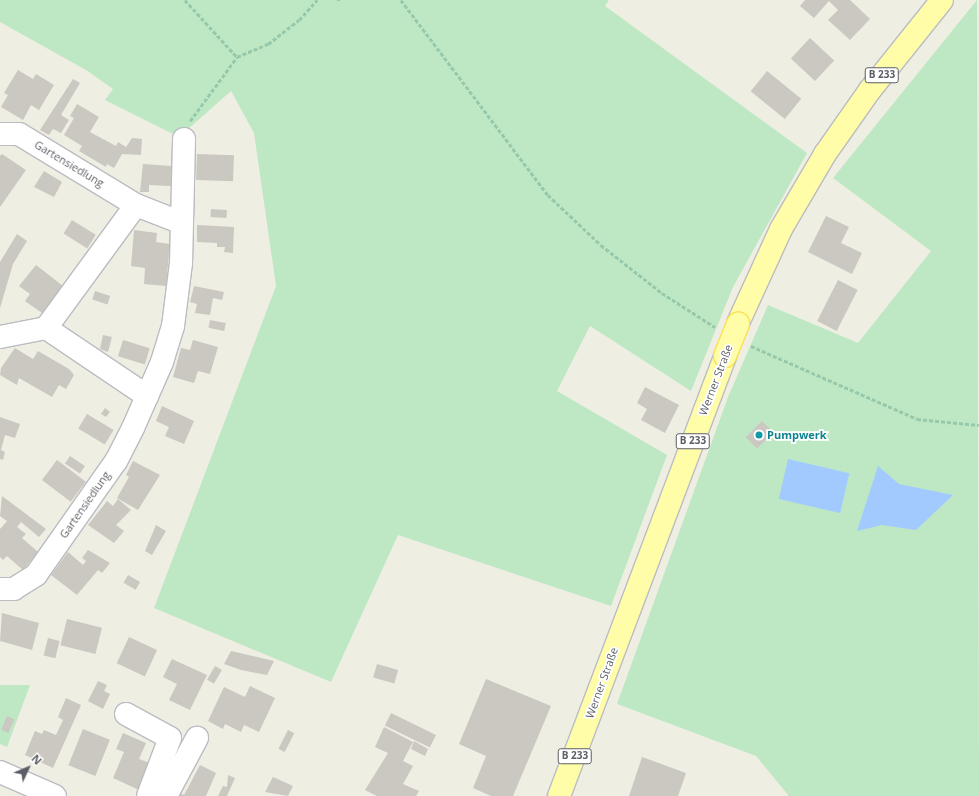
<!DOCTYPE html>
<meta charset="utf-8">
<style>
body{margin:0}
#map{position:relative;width:979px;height:796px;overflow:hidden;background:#efeee3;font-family:"Open Sans",sans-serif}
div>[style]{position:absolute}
.green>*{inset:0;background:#bee8c4}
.water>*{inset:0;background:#a2caff;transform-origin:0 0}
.building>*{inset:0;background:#cac8c0;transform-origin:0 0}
.path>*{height:2.5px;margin-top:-1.25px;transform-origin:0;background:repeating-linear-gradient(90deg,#96c9ab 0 4px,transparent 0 6px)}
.roads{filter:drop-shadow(1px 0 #bbbcc2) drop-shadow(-1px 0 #bbbcc2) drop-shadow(0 1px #bbbcc2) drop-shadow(0 -1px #bbbcc2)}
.minor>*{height:22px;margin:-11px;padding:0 11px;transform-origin:11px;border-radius:11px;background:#fff}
.major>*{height:22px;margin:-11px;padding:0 11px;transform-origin:11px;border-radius:11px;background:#fffda7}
.bridges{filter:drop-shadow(1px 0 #f9e152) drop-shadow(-1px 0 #f9e152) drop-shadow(0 1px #f9e152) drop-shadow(0 -1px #f9e152)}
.major-bridge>*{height:22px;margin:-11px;padding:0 11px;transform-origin:11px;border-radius:11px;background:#fffda7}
.dots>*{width:11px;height:11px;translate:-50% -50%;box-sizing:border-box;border:2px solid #fff;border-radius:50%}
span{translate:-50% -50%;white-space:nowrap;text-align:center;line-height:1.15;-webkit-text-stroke:3.5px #fff;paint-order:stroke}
.shield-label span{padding:1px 3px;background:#fff;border:1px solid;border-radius:3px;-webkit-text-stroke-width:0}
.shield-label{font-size:10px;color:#5b5e64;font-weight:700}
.street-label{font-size:11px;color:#5b5e64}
.culture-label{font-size:11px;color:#0d838f;font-weight:700}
.left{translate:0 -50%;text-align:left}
.north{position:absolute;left:8px;top:748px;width:40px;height:40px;-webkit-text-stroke:3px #fff;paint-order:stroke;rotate:46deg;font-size:11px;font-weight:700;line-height:16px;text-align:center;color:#5b5e64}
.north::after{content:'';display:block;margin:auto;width:14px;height:18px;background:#5b5e64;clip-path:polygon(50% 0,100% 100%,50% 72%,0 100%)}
</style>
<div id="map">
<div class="green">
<div style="clip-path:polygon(0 0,609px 0,605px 6px,807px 153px,733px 287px,691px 391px,590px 326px,557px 391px,667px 455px,611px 606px,398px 535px,331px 682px,154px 608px,276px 286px,254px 133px,231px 91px,179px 137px,105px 100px,113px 89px,86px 70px,0 22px)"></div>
<div style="clip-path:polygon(977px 0,979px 796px,789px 796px,756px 756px,617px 704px,728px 397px,768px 305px,858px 343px,931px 251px,833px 178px)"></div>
<div style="clip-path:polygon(0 685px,30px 685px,7px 747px,0 744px)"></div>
</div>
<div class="water">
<div style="left:788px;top:459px;width:63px;height:41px;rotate:13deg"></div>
<div style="clip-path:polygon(878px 466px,899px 484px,953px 495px,916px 530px,882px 525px,857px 531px)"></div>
</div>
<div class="building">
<div style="clip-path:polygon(805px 0,850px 0,870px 19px,850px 40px,828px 20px,838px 10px,829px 1px,814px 18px,800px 6px)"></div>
<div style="left:810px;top:38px;width:33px;height:28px;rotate:43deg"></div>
<div style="clip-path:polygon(18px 70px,33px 79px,36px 74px,54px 85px,39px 110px,31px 105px,23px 120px,1px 107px,8px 95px,4px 93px)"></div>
<div style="left:767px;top:71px;width:44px;height:26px;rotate:39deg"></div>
<div style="clip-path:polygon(73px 79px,80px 83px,61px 115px,69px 120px,61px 133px,53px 129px,49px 135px,40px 130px)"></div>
<div style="clip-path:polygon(77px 104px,99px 117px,90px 132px,116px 146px,118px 142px,126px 147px,132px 138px,142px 139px,141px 155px,122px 154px,114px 168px,107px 164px,106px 167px,79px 151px,82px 146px,64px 135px,74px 118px,70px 116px)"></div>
<div style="clip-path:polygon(2px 154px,26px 170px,0 207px,0 156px)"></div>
<div style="left:197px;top:154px;width:37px;height:26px;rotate:2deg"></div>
<div style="clip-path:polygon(143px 164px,171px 166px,171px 186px,149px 185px,149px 192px,140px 192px)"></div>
<div style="clip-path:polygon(44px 171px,62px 182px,54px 197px,34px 187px)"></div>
<div style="left:211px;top:209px;width:16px;height:8px;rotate:4deg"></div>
<div style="clip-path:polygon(826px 216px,849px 227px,841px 243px,862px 253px,852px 274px,808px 252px)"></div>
<div style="left:72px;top:220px;width:28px;height:16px;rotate:32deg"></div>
<div style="clip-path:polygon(197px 225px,234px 227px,233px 253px,224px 252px,225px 247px,217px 247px,217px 243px,197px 242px)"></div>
<div style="clip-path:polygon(134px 230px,157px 233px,156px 242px,170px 244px,166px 286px,144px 284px,145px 268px,131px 266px)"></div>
<div style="clip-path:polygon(17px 234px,27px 241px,13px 264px,0 308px,0 262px)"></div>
<div style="clip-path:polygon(36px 265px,63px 286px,42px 313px,25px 301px,30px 294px,19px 286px)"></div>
<div style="left:838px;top:280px;width:22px;height:46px;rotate:27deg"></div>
<div style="clip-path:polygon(194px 286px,224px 292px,222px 300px,213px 298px,210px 315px,195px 313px,197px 304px,190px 302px)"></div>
<div style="left:95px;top:291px;width:16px;height:9px;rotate:18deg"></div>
<div style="left:210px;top:320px;width:16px;height:8px;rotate:11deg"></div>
<div style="clip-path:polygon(103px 335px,112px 337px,108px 352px,100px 349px)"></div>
<div style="left:123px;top:340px;width:28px;height:17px;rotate:17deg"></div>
<div style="clip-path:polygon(193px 340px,218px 347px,210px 374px,198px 371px,194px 383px,173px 377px,181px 348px,190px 350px)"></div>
<div style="clip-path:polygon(15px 348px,33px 359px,38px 351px,69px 369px,74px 375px,66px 389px,59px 385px,52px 397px,19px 378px,17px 385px,0 375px,1px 368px)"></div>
<div style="clip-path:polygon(645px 387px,679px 405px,665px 433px,641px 420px,647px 409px,637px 403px)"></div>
<div style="clip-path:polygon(162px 406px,194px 421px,184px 444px,165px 436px,169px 427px,156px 421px)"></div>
<div style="clip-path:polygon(105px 408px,110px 412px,106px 417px,101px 414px)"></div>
<div style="left:87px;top:414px;width:31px;height:17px;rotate:31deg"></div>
<div style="clip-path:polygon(0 417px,20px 424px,15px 438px,5px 435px,1px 450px,5px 452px,3px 460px,0 459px)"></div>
<div style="left:762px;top:421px;width:16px;height:23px;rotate:45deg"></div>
<div style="left:70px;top:456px;width:18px;height:9px;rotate:34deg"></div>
<div style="left:57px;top:460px;width:36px;height:25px;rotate:37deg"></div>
<div style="clip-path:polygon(133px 461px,160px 475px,138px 510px,117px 498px,129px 477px,126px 475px)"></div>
<div style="clip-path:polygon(2px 496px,46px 529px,39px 537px,21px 522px,17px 527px,26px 534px,22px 538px,38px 552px,23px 570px,7px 556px,3px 560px,0 557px,0 529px,7px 521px,0 516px)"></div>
<div style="clip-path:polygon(118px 499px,131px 510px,116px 525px,124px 531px,114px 543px,88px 525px,107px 501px,113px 506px)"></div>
<div style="clip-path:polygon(156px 525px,166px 531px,152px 555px,145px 551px)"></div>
<div style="clip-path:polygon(88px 550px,110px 563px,102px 573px,98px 570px,77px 595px,51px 575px,68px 552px,83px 565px,86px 561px,82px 558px)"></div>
<div style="left:128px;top:575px;width:14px;height:9px;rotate:30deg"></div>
<div style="clip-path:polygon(2px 613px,39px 623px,32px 650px,0 641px)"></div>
<div style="left:67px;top:619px;width:36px;height:27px;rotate:14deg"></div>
<div style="left:129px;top:637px;width:31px;height:29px;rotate:25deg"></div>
<div style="left:48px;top:638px;width:12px;height:18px;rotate:14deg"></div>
<div style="clip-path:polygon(231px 651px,274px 661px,267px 675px,241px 670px,224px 664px)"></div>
<div style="clip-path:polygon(172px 659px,207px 675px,190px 710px,169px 700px,177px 684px,163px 677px)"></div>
<div style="left:377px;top:664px;width:22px;height:14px;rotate:16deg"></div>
<div style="left:215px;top:666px;width:8px;height:16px;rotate:30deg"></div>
<div style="clip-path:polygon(486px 679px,551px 706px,513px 796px,491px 796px,473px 788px,486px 756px,459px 744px)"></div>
<div style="clip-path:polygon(98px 681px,107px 685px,104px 691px,110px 694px,103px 709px,88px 701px)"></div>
<div style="clip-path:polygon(250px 686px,275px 698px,259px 732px,244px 725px,241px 732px,225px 724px,223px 729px,208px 721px,224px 687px,245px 697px)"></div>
<div style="clip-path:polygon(66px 698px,81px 705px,53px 768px,25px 755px,35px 731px,42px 734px,44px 730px,56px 735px,63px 720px,58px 717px)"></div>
<div style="left:391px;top:713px;width:50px;height:14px;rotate:26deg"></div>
<div style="left:7px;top:716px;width:8px;height:15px;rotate:23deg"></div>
<div style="clip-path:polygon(384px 727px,413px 742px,403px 761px,413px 766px,403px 784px,419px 791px,416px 796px,377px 796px,365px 790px,388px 753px,375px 747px)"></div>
<div style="left:83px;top:729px;width:29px;height:39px;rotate:22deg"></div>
<div style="left:288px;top:730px;width:7px;height:21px;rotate:27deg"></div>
<div style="clip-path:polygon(123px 733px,146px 743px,139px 759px,150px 763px,139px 790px,113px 778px,124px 752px,116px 749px)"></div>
<div style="clip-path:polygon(414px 741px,428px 749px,425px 756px,411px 749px)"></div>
<div style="clip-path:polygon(642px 757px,686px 773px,678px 796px,629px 796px)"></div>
<div style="clip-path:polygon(200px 765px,216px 773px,206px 796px,178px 796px,180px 793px,184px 795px)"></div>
<div style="clip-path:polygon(228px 775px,235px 778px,227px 796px,218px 796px,223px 786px,227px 787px)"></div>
<div style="clip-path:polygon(273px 777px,293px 786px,288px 796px,265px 792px)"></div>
</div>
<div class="path">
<div style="left:185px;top:0;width:77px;rotate:47.6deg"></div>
<div style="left:237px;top:57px;width:34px;rotate:-23deg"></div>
<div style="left:268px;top:44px;width:39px;rotate:-38deg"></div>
<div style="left:299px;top:20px;width:27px;rotate:-48deg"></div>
<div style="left:337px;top:0;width:3px"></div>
<div style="left:401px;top:0;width:244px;rotate:53deg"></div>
<div style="left:548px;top:195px;width:73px;rotate:43.3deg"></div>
<div style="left:601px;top:245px;width:78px;rotate:38.2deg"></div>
<div style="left:662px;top:293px;width:63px;rotate:32.7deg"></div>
<div style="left:190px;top:121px;width:79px;rotate:-53.7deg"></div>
<div style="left:751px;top:346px;width:181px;rotate:23.7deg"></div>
<div style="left:917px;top:419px;width:62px;rotate:5.5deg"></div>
</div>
<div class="roads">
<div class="minor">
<div style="left:0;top:134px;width:19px"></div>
<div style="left:19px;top:134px;width:137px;rotate:31.3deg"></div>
<div style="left:136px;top:205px;width:49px;rotate:21.4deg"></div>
<div style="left:182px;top:223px;width:40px;rotate:91.4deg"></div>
<div style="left:181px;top:263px;width:64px;rotate:97.2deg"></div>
<div style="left:173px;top:326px;width:38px;rotate:107deg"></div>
<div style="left:162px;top:362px;width:72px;rotate:113.7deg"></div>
<div style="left:133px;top:428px;width:37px;rotate:117deg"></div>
<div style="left:116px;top:461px;width:139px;rotate:125.1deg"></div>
<div style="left:36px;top:575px;width:26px;rotate:148deg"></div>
<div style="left:14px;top:589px;width:14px;rotate:180deg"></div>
<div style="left:182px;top:223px;width:84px;rotate:-88.6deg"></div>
<div style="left:46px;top:328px;width:152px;rotate:-53.8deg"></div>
<div style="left:0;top:337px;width:47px;rotate:-11.1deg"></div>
<div style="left:46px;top:328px;width:122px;rotate:34deg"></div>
<div style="left:126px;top:714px;width:50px;rotate:28.6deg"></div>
<div style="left:170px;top:738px;width:62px;rotate:110.8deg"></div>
<div style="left:0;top:772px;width:60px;rotate:23.6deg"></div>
<div style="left:166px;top:796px;width:66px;rotate:-61.9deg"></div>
</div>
<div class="major">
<div style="left:738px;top:323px;width:103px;rotate:-65.4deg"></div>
<div style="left:781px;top:229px;width:87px;rotate:-59.6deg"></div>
<div style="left:825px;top:154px;width:78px;rotate:-54.9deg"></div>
<div style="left:870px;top:90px;width:115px;rotate:-51.3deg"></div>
<div style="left:559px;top:796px;width:470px;rotate:-69.3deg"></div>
</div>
</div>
<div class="bridges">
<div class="major-bridge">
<div style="left:725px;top:356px;width:35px;rotate:-68deg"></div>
</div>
</div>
<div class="dots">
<div style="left:759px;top:435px;background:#0f9aa8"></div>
</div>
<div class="shield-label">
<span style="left:882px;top:75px">B 233</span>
<span style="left:693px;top:441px">B 233</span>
<span style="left:575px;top:756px">B 233</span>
</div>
<div class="street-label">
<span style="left:69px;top:164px;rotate:31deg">Gartensiedlung</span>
<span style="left:716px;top:380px;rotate:-69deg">Werner Straße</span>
<span style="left:85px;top:505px;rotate:-55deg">Gartensiedlung</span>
<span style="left:602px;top:683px;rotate:-70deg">Werner Straße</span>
</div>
<div class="culture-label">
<span class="left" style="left:767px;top:435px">Pumpwerk</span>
</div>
<div class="north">N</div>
</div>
